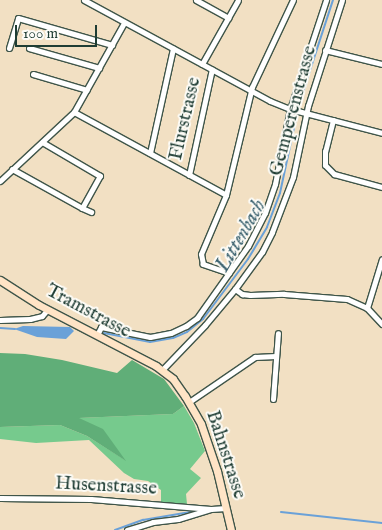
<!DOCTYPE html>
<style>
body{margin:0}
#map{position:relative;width:382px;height:530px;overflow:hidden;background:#f2e0c3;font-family:"IM FELL English",serif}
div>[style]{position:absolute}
.green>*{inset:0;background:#76ca8d}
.forest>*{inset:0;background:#60ae78}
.water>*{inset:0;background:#6aa1d8}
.stream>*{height:2px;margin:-1px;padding:0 1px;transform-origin:1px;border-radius:1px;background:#6aa1d8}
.roads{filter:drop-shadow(1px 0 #3f5549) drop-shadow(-1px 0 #3f5549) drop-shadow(0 1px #3f5549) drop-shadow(0 -1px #3f5549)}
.street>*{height:5px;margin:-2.5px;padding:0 2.5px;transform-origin:2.5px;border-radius:2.5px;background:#fff}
.secondary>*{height:7px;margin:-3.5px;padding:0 3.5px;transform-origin:3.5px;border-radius:3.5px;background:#ffe4c6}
span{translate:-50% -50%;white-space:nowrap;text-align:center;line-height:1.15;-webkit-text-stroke:4px #fdfcf7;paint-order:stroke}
.street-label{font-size:19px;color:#1f3d34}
.water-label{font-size:20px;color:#39606d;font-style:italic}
.scale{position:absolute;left:15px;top:25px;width:82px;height:22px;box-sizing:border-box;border:2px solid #1f3d34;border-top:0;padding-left:6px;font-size:15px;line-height:18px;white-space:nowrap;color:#1f3d34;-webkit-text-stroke:4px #fdfcf7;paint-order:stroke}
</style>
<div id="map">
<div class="green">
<div style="clip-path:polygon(184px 406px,194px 423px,205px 451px,190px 469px,201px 478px,186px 494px,187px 504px,161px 502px,161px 490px,148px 481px,134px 479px,124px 473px,89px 440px,36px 443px,0 439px,0 427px,60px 425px,87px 436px,125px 460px,78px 418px,173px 414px)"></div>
</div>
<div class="forest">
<div style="clip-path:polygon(0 353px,25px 354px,62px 360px,117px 373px,132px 360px,164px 379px,184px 406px,173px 414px,79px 418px,103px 429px,126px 461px,87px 436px,60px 425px,0 427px)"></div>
</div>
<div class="water">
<div style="clip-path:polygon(23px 326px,70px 327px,74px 331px,66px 339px,37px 337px,14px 329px)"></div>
</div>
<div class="stream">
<div style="left:0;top:328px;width:15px;rotate:4deg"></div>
<div style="left:104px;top:333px;width:47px;rotate:11.1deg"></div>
<div style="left:150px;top:342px;width:23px;rotate:-10deg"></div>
<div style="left:173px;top:338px;width:15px;rotate:-23deg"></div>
<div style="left:187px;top:332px;width:21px;rotate:-39deg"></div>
<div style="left:203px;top:319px;width:75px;rotate:-53.1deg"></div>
<div style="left:248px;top:259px;width:37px;rotate:-59deg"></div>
<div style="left:267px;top:227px;width:36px;rotate:-69deg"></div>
<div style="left:280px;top:193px;width:91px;rotate:-77.9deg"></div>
<div style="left:299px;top:104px;width:109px;rotate:-71.9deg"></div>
<div style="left:281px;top:512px;width:102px;rotate:6.2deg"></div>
<div style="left:115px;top:530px;width:30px;rotate:-20deg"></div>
<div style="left:143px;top:520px;width:48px;rotate:-9.7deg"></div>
</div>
<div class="roads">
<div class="street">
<div style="left:84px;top:0;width:212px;rotate:28.5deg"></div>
<div style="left:270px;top:101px;width:22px;rotate:22deg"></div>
<div style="left:290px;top:109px;width:95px;rotate:14.6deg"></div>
<div style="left:196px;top:0;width:37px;rotate:29deg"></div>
<div style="left:9px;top:48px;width:31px;rotate:-73deg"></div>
<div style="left:18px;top:18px;width:98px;rotate:16deg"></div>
<div style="left:29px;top:48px;width:73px;rotate:15.9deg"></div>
<div style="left:325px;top:50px;width:59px;rotate:13.8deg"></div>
<div style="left:202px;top:64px;width:73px;rotate:-60.6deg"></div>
<div style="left:33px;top:74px;width:56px;rotate:16.5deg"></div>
<div style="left:74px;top:112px;width:173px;rotate:28.6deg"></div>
<div style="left:333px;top:120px;width:32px;rotate:104deg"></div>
<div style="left:325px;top:151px;width:14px;rotate:90deg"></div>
<div style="left:325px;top:165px;width:13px;rotate:45deg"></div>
<div style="left:334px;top:174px;width:50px;rotate:15.2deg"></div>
<div style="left:150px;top:153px;width:107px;rotate:-77.6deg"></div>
<div style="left:12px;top:169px;width:80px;rotate:29.1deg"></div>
<div style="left:82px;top:208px;width:37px;rotate:-61deg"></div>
<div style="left:100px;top:176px;width:67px;rotate:-149.6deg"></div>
<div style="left:189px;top:175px;width:108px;rotate:-77.8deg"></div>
<div style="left:0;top:181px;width:101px;rotate:-43deg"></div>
<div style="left:74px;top:112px;width:102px;rotate:-60.7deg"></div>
<div style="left:82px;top:208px;width:10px;rotate:24deg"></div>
<div style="left:229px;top:273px;width:28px;rotate:-161deg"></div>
<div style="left:203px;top:264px;width:10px;rotate:-101deg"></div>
<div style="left:201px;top:254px;width:64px;rotate:-67deg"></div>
<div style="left:226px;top:195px;width:111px;rotate:-76.5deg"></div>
<div style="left:252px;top:87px;width:96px;rotate:-64.8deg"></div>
<div style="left:235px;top:289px;width:9px;rotate:36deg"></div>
<div style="left:242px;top:294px;width:8px;rotate:7deg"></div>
<div style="left:250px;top:295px;width:34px;rotate:-2deg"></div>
<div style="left:284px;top:294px;width:63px;rotate:4.5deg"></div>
<div style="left:347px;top:299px;width:22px;rotate:24deg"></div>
<div style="left:367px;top:308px;width:22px;rotate:47deg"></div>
<div style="left:367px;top:308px;width:51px;rotate:-73deg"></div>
<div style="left:0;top:320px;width:30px;rotate:-2deg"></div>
<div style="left:30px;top:319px;width:12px;rotate:-14deg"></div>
<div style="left:42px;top:316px;width:8px;rotate:-50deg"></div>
<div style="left:97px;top:335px;width:9px;rotate:-63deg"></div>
<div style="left:101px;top:327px;width:50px;rotate:11.5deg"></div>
<div style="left:150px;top:337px;width:21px;rotate:-11deg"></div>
<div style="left:171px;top:333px;width:17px;rotate:-25deg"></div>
<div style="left:186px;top:326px;width:14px;rotate:-36deg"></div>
<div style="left:197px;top:318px;width:88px;rotate:-54.7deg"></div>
<div style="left:248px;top:246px;width:37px;rotate:-63deg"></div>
<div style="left:265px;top:213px;width:31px;rotate:-71deg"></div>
<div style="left:275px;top:184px;width:76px;rotate:-78.7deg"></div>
<div style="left:290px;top:109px;width:115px;rotate:-71.7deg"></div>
<div style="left:162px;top:370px;width:62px;rotate:-46.3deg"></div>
<div style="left:205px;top:325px;width:47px;rotate:-50.2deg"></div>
<div style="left:235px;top:289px;width:46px;rotate:-53.9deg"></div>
<div style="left:262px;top:252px;width:22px;rotate:-63deg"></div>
<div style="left:272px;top:232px;width:59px;rotate:-69.1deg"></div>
<div style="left:293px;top:177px;width:73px;rotate:-78.1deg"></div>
<div style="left:308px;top:106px;width:111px;rotate:-72.2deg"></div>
<div style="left:273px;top:399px;width:66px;rotate:-85.7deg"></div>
<div style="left:189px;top:402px;width:80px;rotate:-34.3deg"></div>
<div style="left:255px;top:357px;width:21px;rotate:-3deg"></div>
<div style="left:0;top:498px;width:91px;rotate:0.6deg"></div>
<div style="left:91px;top:499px;width:120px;rotate:4.8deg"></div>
<div style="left:127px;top:530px;width:27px;rotate:-17deg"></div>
<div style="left:153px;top:522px;width:25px;rotate:-7deg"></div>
<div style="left:178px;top:519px;width:34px;rotate:-17deg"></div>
<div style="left:211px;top:509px;width:15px;rotate:-4deg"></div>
</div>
<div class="secondary">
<div style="left:0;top:280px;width:46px;rotate:32.7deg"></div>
<div style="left:39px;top:305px;width:132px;rotate:27.5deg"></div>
<div style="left:156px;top:366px;width:21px;rotate:37deg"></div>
<div style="left:173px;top:379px;width:21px;rotate:55deg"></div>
<div style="left:185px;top:396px;width:32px;rotate:60deg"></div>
<div style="left:201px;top:424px;width:50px;rotate:71.2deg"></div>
<div style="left:217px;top:471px;width:61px;rotate:76.7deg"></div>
</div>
</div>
<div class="street-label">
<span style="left:294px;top:111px;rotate:-75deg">Gemperenstrasse</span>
<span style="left:186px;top:119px;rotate:-77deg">Flurstrasse</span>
<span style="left:88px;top:312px;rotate:28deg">Tramstrasse</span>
<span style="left:225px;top:455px;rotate:72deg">Bahnstrasse</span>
<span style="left:106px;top:487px;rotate:3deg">Husenstrasse</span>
</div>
<div class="water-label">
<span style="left:241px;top:236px;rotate:-60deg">Littenbach</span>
</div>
<div class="scale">100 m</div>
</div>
